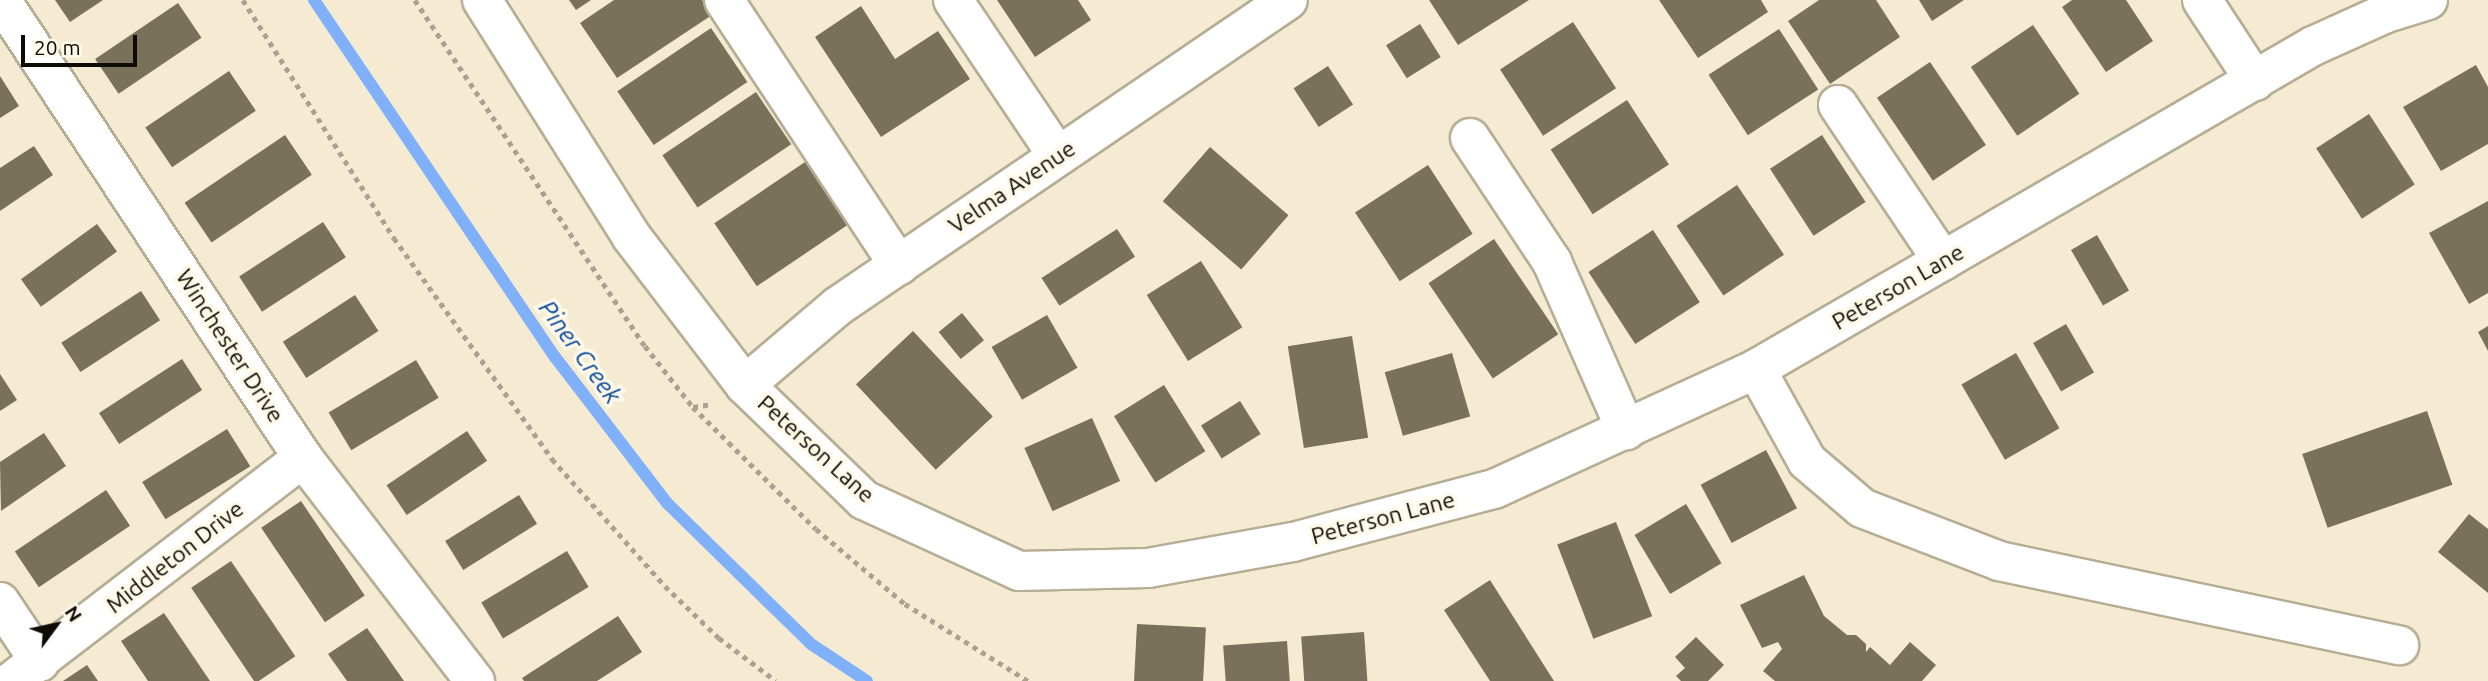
<!DOCTYPE html>
<style>
body{margin:0}
#map{position:relative;width:2488px;height:681px;overflow:hidden;background:#f5ebd2;font-family:Ubuntu,sans-serif}
div>[style]{position:absolute}
.stream>*{height:12px;margin:-6px;padding:0 6px;transform-origin:6px;border-radius:6px;background:#7fb0f9}
.building>*{inset:0;background:#79715a;transform-origin:0 0}
.path>*{height:4.5px;margin-top:-2.25px;transform-origin:0;background:repeating-linear-gradient(90deg,#aaa28f 0 5px,transparent 0 10px)}
.roads{filter:drop-shadow(2px 0 #b6ad95) drop-shadow(-2px 0 #b6ad95) drop-shadow(0 2px #b6ad95) drop-shadow(0 -2px #b6ad95)}
.minor>*{height:38px;margin:-19px;padding:0 19px;transform-origin:19px;border-radius:19px;background:#fff}
span{translate:-50% -50%;white-space:nowrap;text-align:center;line-height:1.15;-webkit-text-stroke:7px #fef9e9;paint-order:stroke}
.street-label{font-size:23px;color:#0e0b04}
.water-label{font-size:24px;color:#09499c;font-style:italic}
.north{position:absolute;left:21px;top:590px;width:70px;height:70px;-webkit-text-stroke:5px #fef9e9;paint-order:stroke;rotate:57deg;font-size:19px;font-weight:700;line-height:28px;text-align:center;color:#0e0b04}
.north::after{content:'';display:block;margin:auto;width:24px;height:32px;background:#0e0b04;clip-path:polygon(50% 0,100% 100%,50% 72%,0 100%)}
.scale{position:absolute;left:21px;top:35px;width:116px;height:32px;box-sizing:border-box;border:4px solid #0e0b04;border-top:0;padding-left:9px;font-size:21px;line-height:24px;white-space:nowrap;color:#0e0b04;-webkit-text-stroke:5px #fef9e9;paint-order:stroke}
</style>
<div id="map">
<div class="stream">
<div style="left:314px;top:0;width:431px;rotate:56deg"></div>
<div style="left:555px;top:357px;width:184px;rotate:52.5deg"></div>
<div style="left:667px;top:503px;width:202px;rotate:44.4deg"></div>
<div style="left:811px;top:644px;width:67px;rotate:33.5deg"></div>
</div>
<div class="building">
<div style="clip-path:polygon(55px 0,103px 0,70px 22px)"></div>
<div style="clip-path:polygon(569px 0,591px 0,576px 10px)"></div>
<div style="clip-path:polygon(614px 0,702px 0,712px 15px,617px 78px,580px 23px)"></div>
<div style="clip-path:polygon(997px 0,1078px 0,1091px 20px,1035px 57px)"></div>
<div style="clip-path:polygon(1429px 0,1529px 0,1458px 45px)"></div>
<div style="clip-path:polygon(1659px 0,1761px 0,1768px 12px,1698px 58px)"></div>
<div style="clip-path:polygon(1819px 0,1876px 0,1900px 37px,1830px 84px,1788px 21px)"></div>
<div style="clip-path:polygon(1919px 0,1964px 0,1932px 21px)"></div>
<div style="clip-path:polygon(2072px 0,2126px 0,2153px 41px,2106px 72px,2062px 7px)"></div>
<div style="left:178px;top:3px;width:42px;height:100px;rotate:56deg"></div>
<div style="clip-path:polygon(861px 6px,895px 59px,938px 31px,970px 79px,881px 137px,815px 37px)"></div>
<div style="left:1573px;top:22px;width:79px;height:87px;rotate:57deg"></div>
<div style="left:1420px;top:24px;width:39px;height:40px;rotate:58deg"></div>
<div style="left:2033px;top:25px;width:83px;height:75px;rotate:56deg"></div>
<div style="left:711px;top:28px;width:65px;height:113px;rotate:56deg"></div>
<div style="left:1779px;top:29px;width:72px;height:84px;rotate:57deg"></div>
<div style="left:1930px;top:62px;width:100px;height:64px;rotate:56deg"></div>
<div style="clip-path:polygon(2476px 65px,2488px 87px,2488px 144px,2441px 171px,2403px 107px)"></div>
<div style="left:1328px;top:66px;width:46px;height:41px;rotate:57deg"></div>
<div style="left:229px;top:71px;width:48px;height:101px;rotate:56deg"></div>
<div style="clip-path:polygon(0 76px,19px 106px,0 118px)"></div>
<div style="left:756px;top:92px;width:63px;height:113px;rotate:56deg"></div>
<div style="left:1627px;top:100px;width:77px;height:91px;rotate:57deg"></div>
<div style="left:2369px;top:114px;width:84px;height:63px;rotate:57deg"></div>
<div style="left:285px;top:135px;width:48px;height:121px;rotate:56deg"></div>
<div style="left:1822px;top:135px;width:80px;height:62px;rotate:57deg"></div>
<div style="clip-path:polygon(34px 146px,53px 175px,0 211px,0 168px)"></div>
<div style="left:1210px;top:147px;width:104px;height:72px;rotate:41deg"></div>
<div style="left:808px;top:160px;width:76px;height:113px;rotate:56deg"></div>
<div style="left:1428px;top:165px;width:82px;height:87px;rotate:57deg"></div>
<div style="left:1737px;top:185px;width:84px;height:73px;rotate:56deg"></div>
<div style="clip-path:polygon(2488px 201px,2488px 293px,2469px 304px,2429px 233px)"></div>
<div style="left:323px;top:222px;width:42px;height:100px;rotate:57deg"></div>
<div style="left:97px;top:224px;width:34px;height:94px;rotate:54deg"></div>
<div style="left:1117px;top:229px;width:33px;height:90px;rotate:57deg"></div>
<div style="left:1653px;top:230px;width:86px;height:77px;rotate:57deg"></div>
<div style="left:2097px;top:235px;width:64px;height:30px;rotate:60deg"></div>
<div style="left:1494px;top:239px;width:115px;height:79px;rotate:56deg"></div>
<div style="left:1201px;top:261px;width:78px;height:64px;rotate:58deg"></div>
<div style="left:141px;top:291px;width:35px;height:95px;rotate:57deg"></div>
<div style="left:355px;top:295px;width:43px;height:86px;rotate:57deg"></div>
<div style="left:962px;top:313px;width:35px;height:30px;rotate:51deg"></div>
<div style="left:1047px;top:315px;width:61px;height:64px;rotate:60deg"></div>
<div style="left:2066px;top:324px;width:56px;height:38px;rotate:60deg"></div>
<div style="clip-path:polygon(2488px 326px,2488px 351px,2478px 332px)"></div>
<div style="left:913px;top:331px;width:117px;height:78px;rotate:47deg"></div>
<div style="left:1352px;top:336px;width:103px;height:65px;rotate:81deg"></div>
<div style="left:1452px;top:353px;width:66px;height:70px;rotate:74deg"></div>
<div style="left:2016px;top:353px;width:87px;height:63px;rotate:60deg"></div>
<div style="left:182px;top:359px;width:37px;height:99px;rotate:57deg"></div>
<div style="left:416px;top:360px;width:44px;height:102px;rotate:59deg"></div>
<div style="clip-path:polygon(0 374px,17px 400px,0 411px)"></div>
<div style="left:1164px;top:385px;width:78px;height:59px;rotate:58deg"></div>
<div style="left:1240px;top:401px;width:39px;height:46px;rotate:58deg"></div>
<div style="left:2427px;top:411px;width:78px;height:132px;rotate:71deg"></div>
<div style="left:1092px;top:418px;width:69px;height:74px;rotate:66deg"></div>
<div style="left:227px;top:429px;width:44px;height:100px;rotate:58deg"></div>
<div style="left:467px;top:431px;width:36px;height:97px;rotate:56deg"></div>
<div style="clip-path:polygon(44px 433px,66px 466px,1px 511px,0 462px)"></div>
<div style="left:1766px;top:450px;width:66px;height:74px;rotate:62deg"></div>
<div style="left:106px;top:490px;width:43px;height:110px;rotate:56deg"></div>
<div style="left:519px;top:495px;width:34px;height:87px;rotate:58deg"></div>
<div style="left:301px;top:501px;width:114px;height:48px;rotate:56deg"></div>
<div style="left:1686px;top:504px;width:69px;height:60px;rotate:59deg"></div>
<div style="clip-path:polygon(2469px 514px,2488px 529px,2488px 593px,2438px 552px)"></div>
<div style="left:1616px;top:522px;width:101px;height:63px;rotate:69deg"></div>
<div style="left:567px;top:551px;width:42px;height:100px;rotate:59deg"></div>
<div style="left:231px;top:561px;width:115px;height:48px;rotate:56deg"></div>
<div style="clip-path:polygon(1804px 575px,1824px 616px,1847px 635px,1856px 635px,1866px 644px,1866px 652px,1870px 647px,1890px 665px,1910px 642px,1936px 665px,1922px 681px,1775px 681px,1763px 671px,1782px 649px,1778px 642px,1762px 648px,1740px 605px)"></div>
<div style="clip-path:polygon(1490px 580px,1554px 681px,1490px 681px,1444px 610px)"></div>
<div style="clip-path:polygon(164px 613px,210px 681px,148px 681px,121px 641px)"></div>
<div style="clip-path:polygon(618px 616px,642px 652px,597px 681px,524px 681px,522px 678px)"></div>
<div style="left:1137px;top:624px;width:69px;height:57px;rotate:3deg"></div>
<div style="clip-path:polygon(367px 628px,404px 681px,347px 681px,328px 654px)"></div>
<div style="left:1364px;top:632px;width:49px;height:63px;rotate:86deg"></div>
<div style="clip-path:polygon(1696px 637px,1724px 665px,1708px 681px,1681px 681px,1676px 676px,1685px 668px,1675px 657px)"></div>
<div style="left:1287px;top:641px;width:40px;height:64px;rotate:86deg"></div>
<div style="clip-path:polygon(87px 665px,98px 681px,63px 681px)"></div>
</div>
<div class="path">
<div style="left:243px;top:0;width:282px;rotate:57.6deg"></div>
<div style="left:394px;top:238px;width:272px;rotate:54.4deg"></div>
<div style="left:552px;top:459px;width:170px;rotate:48.3deg"></div>
<div style="left:665px;top:586px;width:75px;rotate:43.9deg"></div>
<div style="left:719px;top:638px;width:71px;rotate:37deg"></div>
<div style="left:415px;top:0;width:415px;rotate:56.4deg"></div>
<div style="left:645px;top:346px;width:78px;rotate:51.8deg"></div>
<div style="left:693px;top:407px;width:173px;rotate:44.8deg"></div>
<div style="left:816px;top:529px;width:116px;rotate:40.1deg"></div>
<div style="left:905px;top:604px;width:145px;rotate:32deg"></div>
<div style="left:693px;top:407px;width:19px;rotate:-9deg"></div>
</div>
<div class="roads">
<div class="minor">
<div style="left:1px;top:0;width:549px;rotate:56.6deg"></div>
<div style="left:303px;top:458px;width:282px;rotate:52.4deg"></div>
<div style="left:482px;top:0;width:279px;rotate:57.7deg"></div>
<div style="left:631px;top:236px;width:188px;rotate:52.6deg"></div>
<div style="left:745px;top:385px;width:165px;rotate:44deg"></div>
<div style="left:864px;top:500px;width:170px;rotate:24.6deg"></div>
<div style="left:1019px;top:571px;width:129px;rotate:-1.3deg"></div>
<div style="left:1148px;top:568px;width:147px;rotate:-10.2deg"></div>
<div style="left:1293px;top:542px;width:208px;rotate:-14.8deg"></div>
<div style="left:1494px;top:489px;width:288px;rotate:-24.6deg"></div>
<div style="left:1756px;top:369px;width:644px;rotate:-30.11deg"></div>
<div style="left:2313px;top:46px;width:80px;rotate:-24.3deg"></div>
<div style="left:2386px;top:13px;width:44px;rotate:-17.2deg"></div>
<div style="left:724px;top:0;width:318px;rotate:56.6deg"></div>
<div style="left:953px;top:0;width:188px;rotate:56.1deg"></div>
<div style="left:2202px;top:0;width:97px;rotate:56.8deg"></div>
<div style="left:1838px;top:105px;width:188px;rotate:56.1deg"></div>
<div style="left:1470px;top:138px;width:149px;rotate:56.5deg"></div>
<div style="left:1552px;top:262px;width:184px;rotate:66.2deg"></div>
<div style="left:1756px;top:369px;width:105px;rotate:61deg"></div>
<div style="left:1807px;top:461px;width:72px;rotate:40.5deg"></div>
<div style="left:1862px;top:508px;width:147px;rotate:21.1deg"></div>
<div style="left:1999px;top:561px;width:409px;rotate:11.9deg"></div>
<div style="left:745px;top:385px;width:122px;rotate:-40.3deg"></div>
<div style="left:838px;top:306px;width:544px;rotate:-34.22deg"></div>
<div style="left:0;top:602px;width:72px;rotate:56.3deg"></div>
<div style="left:12px;top:681px;width:367px;rotate:-37.5deg"></div>
</div>
</div>
<div class="street-label">
<span style="left:1012px;top:187px;rotate:-34deg">Velma Avenue</span>
<span style="left:1898px;top:287px;rotate:-30deg">Peterson Lane</span>
<span style="left:230px;top:346px;rotate:57deg">Winchester Drive</span>
<span style="left:816px;top:449px;rotate:42deg">Peterson Lane</span>
<span style="left:1383px;top:518px;rotate:-15deg">Peterson Lane</span>
<span style="left:175px;top:557px;rotate:-38deg">Middleton Drive</span>
</div>
<div class="water-label">
<span style="left:580px;top:352px;rotate:54deg">Piner Creek</span>
</div>
<div class="north">N</div>
<div class="scale">20 m</div>
</div>
